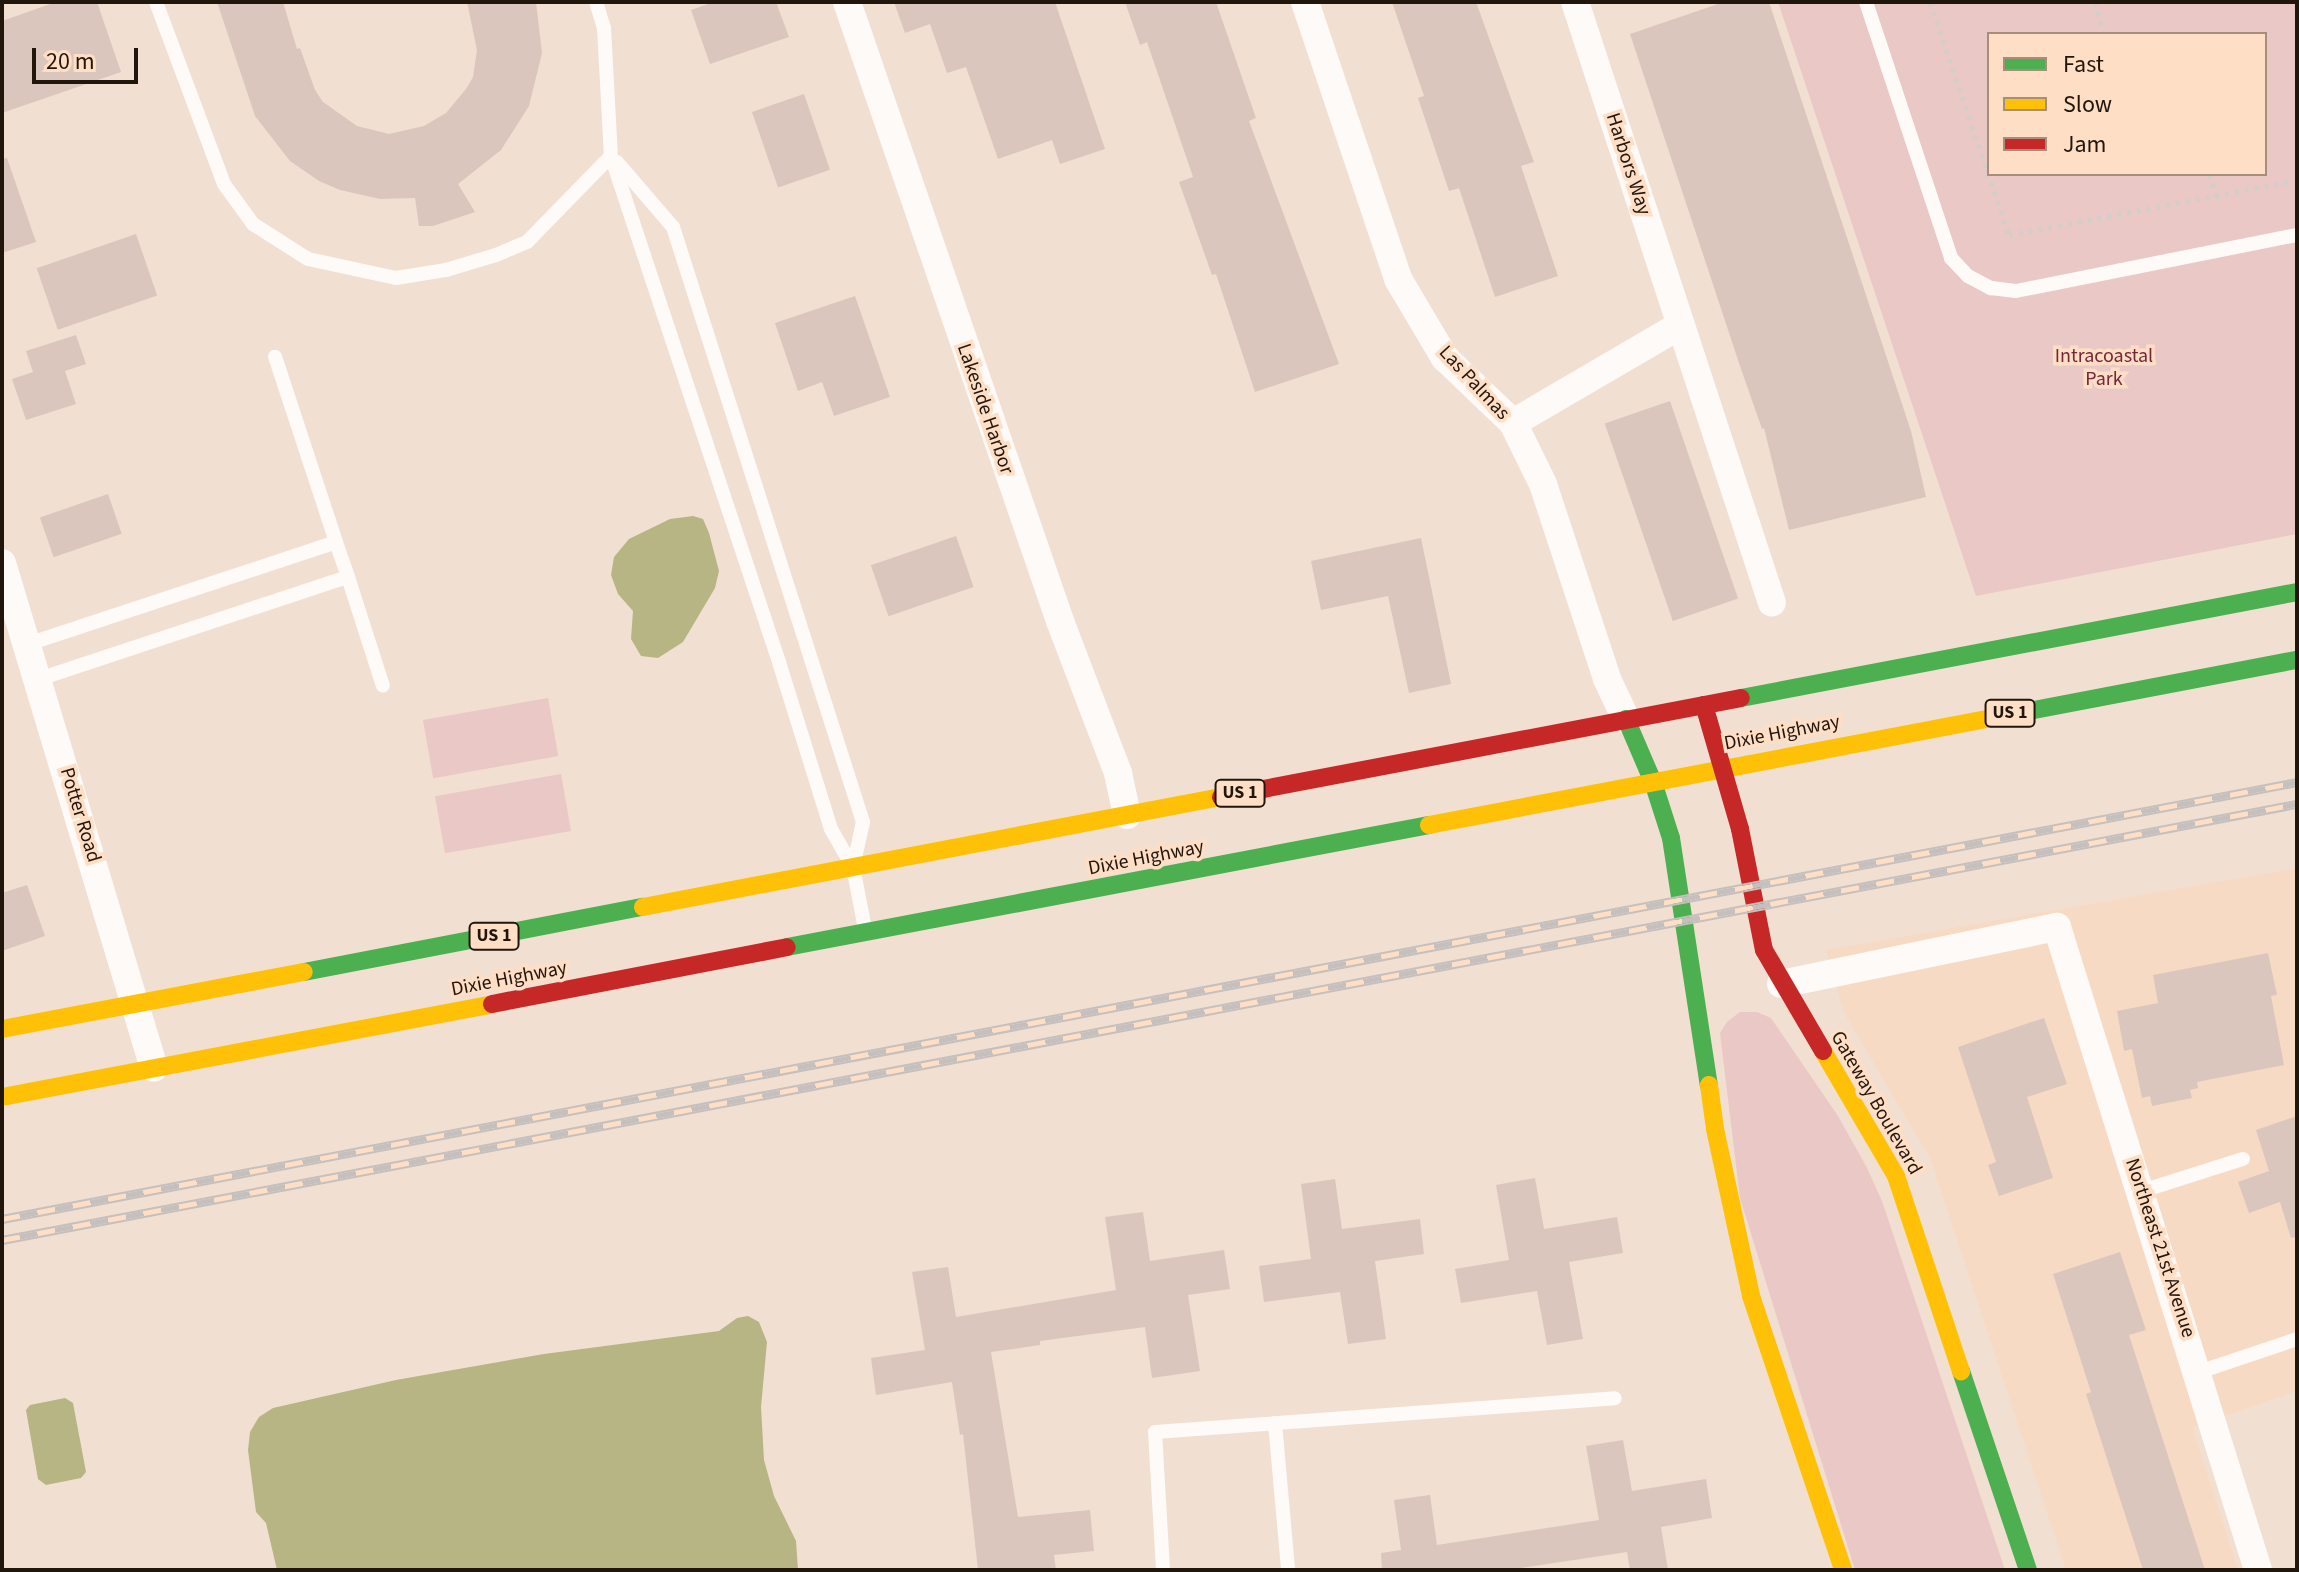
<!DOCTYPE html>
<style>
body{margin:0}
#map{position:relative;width:2299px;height:1572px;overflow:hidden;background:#f1dfd1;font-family:"Source Sans 3",sans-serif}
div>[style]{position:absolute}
.built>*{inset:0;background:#f7dac3}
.green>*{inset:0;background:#eac8c6;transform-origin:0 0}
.water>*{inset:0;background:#b6b583}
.building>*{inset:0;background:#dbc6bd;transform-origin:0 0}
.path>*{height:5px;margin-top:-2.5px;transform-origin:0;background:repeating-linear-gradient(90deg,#d3cec9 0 4px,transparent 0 10px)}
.lane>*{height:14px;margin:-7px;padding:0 7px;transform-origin:7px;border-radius:7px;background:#fdfaf8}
.street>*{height:28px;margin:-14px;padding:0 14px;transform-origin:14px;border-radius:14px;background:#fdfaf8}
.fast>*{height:18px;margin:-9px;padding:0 9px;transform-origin:9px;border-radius:9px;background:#4caf50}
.slow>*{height:18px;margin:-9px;padding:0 9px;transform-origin:9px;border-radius:9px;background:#ffc107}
.jam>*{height:18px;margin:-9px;padding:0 9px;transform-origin:9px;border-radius:9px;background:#c62828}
.rail>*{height:9px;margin-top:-4.5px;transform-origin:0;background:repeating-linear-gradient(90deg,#fedec4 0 18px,#c5c0bd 0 36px);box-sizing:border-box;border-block:2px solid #c5c0bd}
span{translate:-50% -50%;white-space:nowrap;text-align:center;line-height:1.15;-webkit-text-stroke:7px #fedec4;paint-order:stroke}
.shield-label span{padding:2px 6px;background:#fedec4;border:2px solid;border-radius:6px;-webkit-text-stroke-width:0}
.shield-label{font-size:18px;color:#21160c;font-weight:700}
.street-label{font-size:20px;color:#21160c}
.park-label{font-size:20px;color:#78243a}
.frame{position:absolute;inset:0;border:4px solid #21160c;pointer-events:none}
.legend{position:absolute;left:1987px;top:32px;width:280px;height:144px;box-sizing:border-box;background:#fedec4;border:2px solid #a68e7a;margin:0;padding:10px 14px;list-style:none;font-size:24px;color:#21160c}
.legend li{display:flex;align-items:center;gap:16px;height:40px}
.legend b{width:40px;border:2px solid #a68e7a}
.scale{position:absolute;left:32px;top:48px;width:106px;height:36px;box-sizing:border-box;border:4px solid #21160c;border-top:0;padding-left:10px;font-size:24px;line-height:28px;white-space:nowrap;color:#21160c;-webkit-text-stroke:6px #fedec4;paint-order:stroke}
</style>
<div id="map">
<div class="built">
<div style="clip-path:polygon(2297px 868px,2297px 1391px,2192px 1427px,2238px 1570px,2066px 1570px,1930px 1158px,1844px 1013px,1826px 950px)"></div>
</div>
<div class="green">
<div style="clip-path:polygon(evenodd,1778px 2px,2297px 2px,2297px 534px,1976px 596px,1778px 2px,1989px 34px,2265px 34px,2265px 174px,1989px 174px,1989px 34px)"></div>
<div style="left:548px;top:698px;width:59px;height:127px;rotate:80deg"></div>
<div style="left:561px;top:774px;width:58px;height:128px;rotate:80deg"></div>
<div style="clip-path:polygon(1740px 1012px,1757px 1012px,1771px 1018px,1838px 1116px,1866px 1166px,1882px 1201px,2005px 1570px,1855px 1570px,1740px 1198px,1720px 1033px,1727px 1022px)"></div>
</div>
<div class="water">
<div style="clip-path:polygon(693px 516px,703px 519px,709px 533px,719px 571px,715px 588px,683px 642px,658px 658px,641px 656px,631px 639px,633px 611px,618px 594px,611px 575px,614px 557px,629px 539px,670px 519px)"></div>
<div style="clip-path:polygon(748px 1316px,759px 1322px,767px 1342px,761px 1407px,764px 1460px,774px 1496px,796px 1541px,798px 1570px,277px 1570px,266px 1523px,256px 1512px,248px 1450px,250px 1432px,259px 1417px,273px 1408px,396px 1380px,544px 1354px,719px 1331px,737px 1318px)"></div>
<div style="clip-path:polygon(65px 1398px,73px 1403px,86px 1472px,81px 1478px,46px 1485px,38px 1479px,26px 1410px,30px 1405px)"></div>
</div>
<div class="building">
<div style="clip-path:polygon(56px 2px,97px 2px,121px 72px,2px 113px,2px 21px)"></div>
<div style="clip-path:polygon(217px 2px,283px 2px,297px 49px,300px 48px,315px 90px,323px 102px,357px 126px,389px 134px,424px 126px,446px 113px,466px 89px,473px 77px,477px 50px,467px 2px,536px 2px,542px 53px,529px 106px,501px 150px,458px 184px,475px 212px,433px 226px,419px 226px,415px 198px,380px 199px,340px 190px,319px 181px,290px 161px,255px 116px)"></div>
<div style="clip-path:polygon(714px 2px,776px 2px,789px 37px,710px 64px,691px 10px)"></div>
<div style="clip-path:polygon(894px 2px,1055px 2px,1105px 149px,1060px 164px,1052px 140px,998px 159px,966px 67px,947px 73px,930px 24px,905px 33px)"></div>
<div style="clip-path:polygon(1125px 2px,1216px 2px,1256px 118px,1249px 121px,1339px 364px,1255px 392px,1216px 274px,1212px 275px,1179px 182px,1193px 177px,1147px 42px,1140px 45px)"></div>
<div style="clip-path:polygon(1392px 2px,1476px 2px,1534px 162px,1521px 166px,1558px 276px,1495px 297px,1459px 188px,1449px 191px,1418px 98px,1424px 96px)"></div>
<div style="clip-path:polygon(1724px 2px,1769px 2px,1911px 431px,1926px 497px,1789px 530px,1764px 428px,1762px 429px,1740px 366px,1630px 34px)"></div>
<div style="left:804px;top:94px;width:80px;height:55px;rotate:71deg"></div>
<div style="clip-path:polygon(7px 158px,36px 242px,2px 253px,2px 159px)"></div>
<div style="left:136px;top:234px;width:65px;height:105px;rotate:71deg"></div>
<div style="clip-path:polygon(855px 296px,890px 397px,834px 416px,822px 382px,798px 391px,775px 323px)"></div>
<div style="clip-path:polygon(76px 335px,86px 364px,65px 371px,76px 404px,26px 420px,12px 379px,33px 372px,26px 351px)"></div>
<div style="left:1670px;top:401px;width:209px;height:69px;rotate:71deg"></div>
<div style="left:108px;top:494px;width:42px;height:72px;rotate:71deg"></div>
<div style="left:956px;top:536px;width:54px;height:90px;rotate:71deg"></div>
<div style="clip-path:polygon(1421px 538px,1451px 684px,1409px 693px,1388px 596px,1321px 610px,1311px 561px)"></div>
<div style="clip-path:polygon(27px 885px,45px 936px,2px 951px,2px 893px)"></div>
<div style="clip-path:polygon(2268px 953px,2277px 995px,2271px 996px,2284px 1065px,2197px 1082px,2198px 1088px,2190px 1090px,2192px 1098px,2152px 1106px,2150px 1096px,2142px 1098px,2132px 1049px,2124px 1051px,2117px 1011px,2158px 1003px,2153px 975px)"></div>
<div style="clip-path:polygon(2044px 1018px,2067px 1084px,2027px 1097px,2053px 1178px,1999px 1196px,1988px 1165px,1996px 1162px,1958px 1047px)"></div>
<div style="clip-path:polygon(2297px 1116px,2297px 1237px,2291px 1238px,2280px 1202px,2249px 1213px,2238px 1182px,2269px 1171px,2256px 1130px)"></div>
<div style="clip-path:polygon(1535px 1178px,1544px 1229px,1617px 1217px,1623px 1253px,1569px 1262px,1583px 1339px,1547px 1345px,1537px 1291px,1461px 1303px,1455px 1269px,1509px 1260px,1496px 1185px)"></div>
<div style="clip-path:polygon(1335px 1179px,1342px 1229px,1420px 1219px,1424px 1254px,1375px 1261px,1386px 1339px,1348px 1344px,1340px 1292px,1264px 1302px,1259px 1266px,1311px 1259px,1301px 1184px)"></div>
<div style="clip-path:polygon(1143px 1212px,1150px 1261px,1224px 1250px,1230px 1289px,1188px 1295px,1200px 1371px,1152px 1378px,1145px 1327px,1040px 1341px,1040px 1345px,991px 1352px,1018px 1517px,1090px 1510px,1094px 1551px,1054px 1555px,1056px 1570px,978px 1570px,963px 1434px,960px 1435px,952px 1382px,876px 1395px,871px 1358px,925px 1350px,912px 1272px,948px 1267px,956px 1317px,1116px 1290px,1105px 1217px)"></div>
<div style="clip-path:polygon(2120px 1252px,2146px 1330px,2129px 1335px,2205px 1570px,2143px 1570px,2086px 1394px,2091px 1392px,2053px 1274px)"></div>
<div style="clip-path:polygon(1623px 1440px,1632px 1491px,1706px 1479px,1712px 1518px,1661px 1527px,1668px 1570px,1630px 1570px,1627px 1552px,1508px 1570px,1382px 1570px,1381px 1553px,1401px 1550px,1394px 1500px,1430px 1495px,1437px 1545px,1599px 1520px,1586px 1446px)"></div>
</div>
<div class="path">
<div style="left:1930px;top:2px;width:246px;rotate:71.3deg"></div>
<div style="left:2009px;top:235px;width:293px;rotate:-10.8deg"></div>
<div style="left:2095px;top:2px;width:33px;rotate:74deg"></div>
<div style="left:2209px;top:174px;width:23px;rotate:72deg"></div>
</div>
<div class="lane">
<div style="left:156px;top:2px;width:194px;rotate:69.5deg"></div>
<div style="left:224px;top:184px;width:49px;rotate:54.1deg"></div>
<div style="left:253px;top:224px;width:65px;rotate:32.5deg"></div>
<div style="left:308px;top:259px;width:90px;rotate:12.2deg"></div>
<div style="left:396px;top:278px;width:51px;rotate:-9.1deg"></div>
<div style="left:446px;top:270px;width:52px;rotate:-16.7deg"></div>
<div style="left:496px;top:255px;width:34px;rotate:-23deg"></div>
<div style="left:527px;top:242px;width:120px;rotate:-45.7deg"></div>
<div style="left:596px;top:2px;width:27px;rotate:73deg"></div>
<div style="left:604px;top:28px;width:128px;rotate:86.9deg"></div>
<div style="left:611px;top:156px;width:533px;rotate:71.63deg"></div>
<div style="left:779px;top:662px;width:175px;rotate:72.7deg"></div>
<div style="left:831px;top:829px;width:40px;rotate:60.3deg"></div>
<div style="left:1866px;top:2px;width:270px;rotate:71.6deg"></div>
<div style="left:1951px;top:258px;width:25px;rotate:47deg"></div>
<div style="left:1968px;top:276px;width:26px;rotate:28deg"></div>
<div style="left:1991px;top:288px;width:25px;rotate:7deg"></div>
<div style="left:2016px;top:291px;width:287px;rotate:-11.3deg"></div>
<div style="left:617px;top:162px;width:86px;rotate:49.3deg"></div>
<div style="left:673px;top:227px;width:625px;rotate:72.29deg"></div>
<div style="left:863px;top:822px;width:46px;rotate:102.5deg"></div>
<div style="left:853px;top:867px;width:63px;rotate:79deg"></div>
<div style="left:336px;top:542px;width:37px;rotate:71deg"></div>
<div style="left:28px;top:644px;width:324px;rotate:-18.3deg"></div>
<div style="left:336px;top:542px;width:195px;rotate:-108.2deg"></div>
<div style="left:39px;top:679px;width:325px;rotate:-18.3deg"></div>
<div style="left:348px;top:577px;width:114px;rotate:72.2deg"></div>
<div style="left:2142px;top:1191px;width:106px;rotate:-17.6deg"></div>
<div style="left:2199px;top:1372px;width:103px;rotate:-18.6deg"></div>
<div style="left:1275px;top:1423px;width:148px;rotate:84.9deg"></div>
<div style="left:1163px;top:1570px;width:138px;rotate:-93.3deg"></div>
<div style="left:1155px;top:1432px;width:461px;rotate:-4.2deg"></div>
</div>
<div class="street">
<div style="left:847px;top:2px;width:655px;rotate:71.01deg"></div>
<div style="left:1060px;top:621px;width:163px;rotate:69.1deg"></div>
<div style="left:1118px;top:773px;width:43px;rotate:77.9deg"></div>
<div style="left:1305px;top:2px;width:292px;rotate:71.4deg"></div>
<div style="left:1398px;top:279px;width:92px;rotate:59.3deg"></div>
<div style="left:1445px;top:358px;width:94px;rotate:43.7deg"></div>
<div style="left:1513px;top:423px;width:68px;rotate:63.8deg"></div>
<div style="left:1543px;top:484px;width:205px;rotate:71.8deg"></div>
<div style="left:1607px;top:679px;width:44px;rotate:64.6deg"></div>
<div style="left:1575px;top:2px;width:632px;rotate:71.85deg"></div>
<div style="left:1513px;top:423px;width:194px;rotate:-30.3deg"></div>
<div style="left:2px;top:563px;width:527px;rotate:73.25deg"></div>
<div style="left:1781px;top:984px;width:282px;rotate:-11.7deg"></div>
<div style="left:2057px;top:927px;width:674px;rotate:72.64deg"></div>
</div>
<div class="fast">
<div style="left:1741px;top:698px;width:566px;rotate:-10.79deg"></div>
<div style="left:1992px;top:718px;width:310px;rotate:-10.8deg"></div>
<div style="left:1626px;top:719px;width:69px;rotate:66.8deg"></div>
<div style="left:1653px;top:782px;width:59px;rotate:72.2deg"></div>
<div style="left:1671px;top:838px;width:250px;rotate:81.3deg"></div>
<div style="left:787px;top:947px;width:653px;rotate:-10.76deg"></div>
<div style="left:304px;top:972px;width:345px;rotate:-10.9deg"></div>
<div style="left:1961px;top:1371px;width:210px;rotate:71.4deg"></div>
</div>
<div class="slow">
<div style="left:1429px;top:825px;width:573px;rotate:-10.76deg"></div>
<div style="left:643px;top:907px;width:588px;rotate:-10.78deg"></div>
<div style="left:2px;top:1029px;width:307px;rotate:-10.7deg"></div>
<div style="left:1823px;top:1051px;width:145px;rotate:59.7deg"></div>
<div style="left:1896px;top:1176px;width:206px;rotate:71.6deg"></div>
<div style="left:1709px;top:1085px;width:44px;rotate:82.2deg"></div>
<div style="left:1715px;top:1129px;width:171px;rotate:77.8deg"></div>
<div style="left:1751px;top:1296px;width:289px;rotate:71.4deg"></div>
<div style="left:2px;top:1097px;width:499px;rotate:-10.7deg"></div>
</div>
<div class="jam">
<div style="left:1704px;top:705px;width:129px;rotate:73.8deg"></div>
<div style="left:1740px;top:829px;width:123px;rotate:78.8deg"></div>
<div style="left:1764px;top:950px;width:117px;rotate:59.7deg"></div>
<div style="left:1221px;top:797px;width:529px;rotate:-10.78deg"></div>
<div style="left:492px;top:1004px;width:300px;rotate:-10.9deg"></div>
</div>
<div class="rail">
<div style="left:2px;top:1219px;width:2336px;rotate:-10.78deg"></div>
<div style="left:2px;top:1240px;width:2336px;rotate:-10.76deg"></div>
</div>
<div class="shield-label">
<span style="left:2010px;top:713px">US 1</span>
<span style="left:1240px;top:793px">US 1</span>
<span style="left:494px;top:936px">US 1</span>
</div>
<div class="street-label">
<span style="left:1628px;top:164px;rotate:72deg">Harbors Way</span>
<span style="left:1474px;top:383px;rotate:47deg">Las Palmas</span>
<span style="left:985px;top:409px;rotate:71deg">Lakeside Harbor</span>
<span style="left:1782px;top:733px;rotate:-11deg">Dixie Highway</span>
<span style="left:80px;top:815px;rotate:73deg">Potter Road</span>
<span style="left:1146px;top:858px;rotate:-11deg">Dixie Highway</span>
<span style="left:509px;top:979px;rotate:-11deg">Dixie Highway</span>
<span style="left:1876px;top:1103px;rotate:60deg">Gateway Boulevard</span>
<span style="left:2160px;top:1248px;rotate:72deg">Northeast 21st Avenue</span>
</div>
<div class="park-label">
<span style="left:2104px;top:368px">Intracoastal<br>Park</span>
</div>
<div class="frame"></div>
<ul class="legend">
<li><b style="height:10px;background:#4caf50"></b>Fast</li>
<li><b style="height:10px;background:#ffc107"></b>Slow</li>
<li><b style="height:10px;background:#c62828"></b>Jam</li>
</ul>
<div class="scale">20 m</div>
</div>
